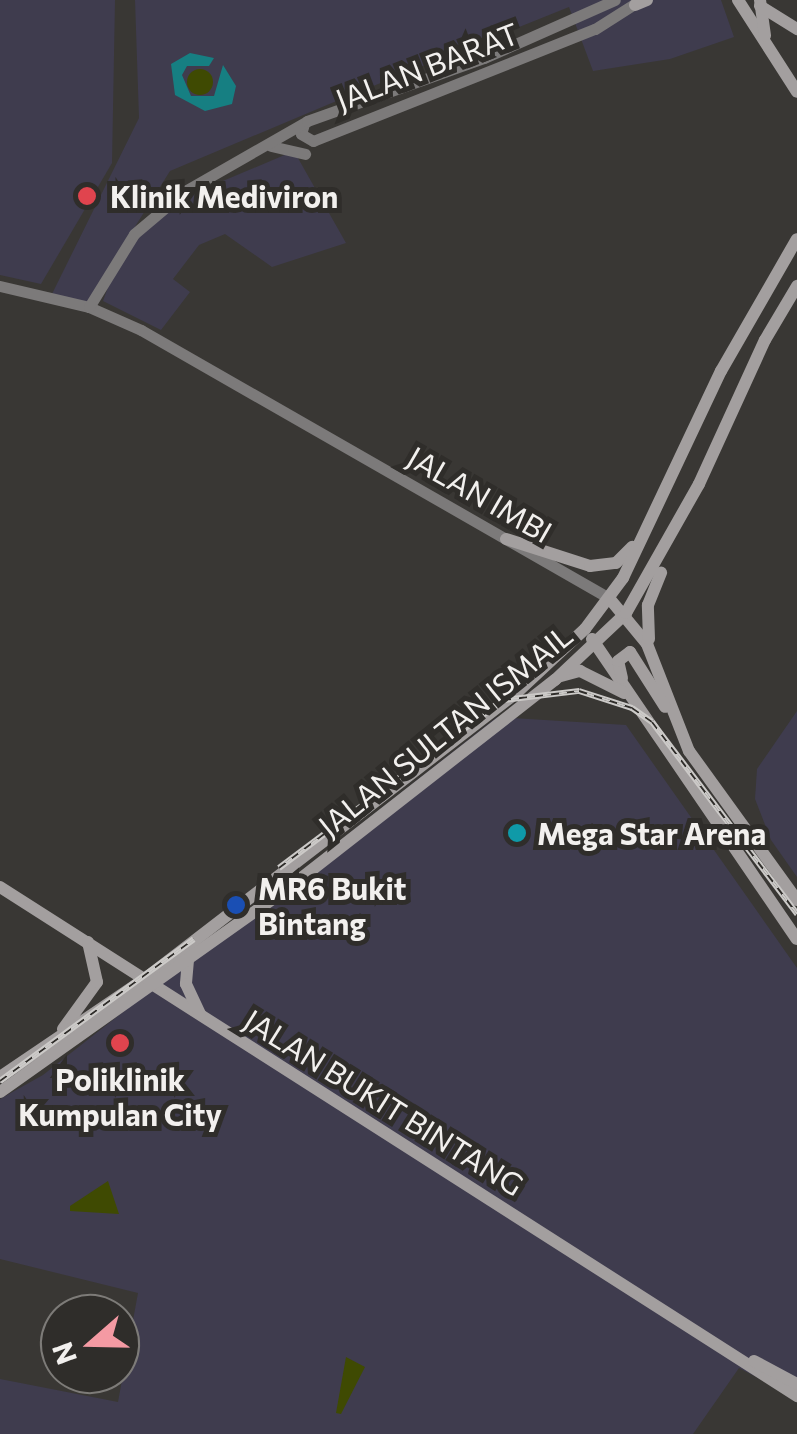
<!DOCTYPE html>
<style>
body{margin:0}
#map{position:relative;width:797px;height:1434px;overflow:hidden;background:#393734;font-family:Commissioner,sans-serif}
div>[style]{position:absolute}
.commercial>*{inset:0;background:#3f3c4e}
.green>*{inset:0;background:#3f4a02}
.round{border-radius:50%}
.water>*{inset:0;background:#167f82}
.tertiary>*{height:11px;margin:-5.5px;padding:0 5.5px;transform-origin:5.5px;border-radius:5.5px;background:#7c7a7a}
.secondary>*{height:12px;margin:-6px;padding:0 6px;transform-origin:6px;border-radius:6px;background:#a39f9f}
.rail>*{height:6px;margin-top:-3px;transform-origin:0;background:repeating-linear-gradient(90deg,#2f2d2a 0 8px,#cccac8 0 16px);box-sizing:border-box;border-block:2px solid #cccac8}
.dots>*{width:28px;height:28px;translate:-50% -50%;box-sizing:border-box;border:5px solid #2f2d2a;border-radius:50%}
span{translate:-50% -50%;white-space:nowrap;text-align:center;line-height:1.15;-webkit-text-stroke:10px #2f2d2a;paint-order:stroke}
.street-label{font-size:30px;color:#f2f0ee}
.poi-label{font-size:30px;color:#f2f0ee;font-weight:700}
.left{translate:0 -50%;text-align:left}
.north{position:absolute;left:40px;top:1294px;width:100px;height:100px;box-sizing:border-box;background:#2f2d2a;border:2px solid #7d7b78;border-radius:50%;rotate:250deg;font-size:28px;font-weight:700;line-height:40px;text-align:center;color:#f2f0ee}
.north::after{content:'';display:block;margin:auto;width:35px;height:45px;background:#f49aa3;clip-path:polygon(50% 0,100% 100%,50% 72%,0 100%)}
</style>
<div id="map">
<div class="commercial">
<div style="clip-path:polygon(0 0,115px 0,112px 163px,41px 284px,0 275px)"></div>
<div style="clip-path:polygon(135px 0,721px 0,734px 37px,670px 59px,593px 71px,569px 7px,346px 97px,170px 171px,87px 303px,52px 294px,139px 118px)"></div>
<div style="clip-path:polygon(294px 151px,346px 243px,272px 267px,225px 234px,199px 245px,173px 279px,190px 292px,161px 330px,103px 301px,117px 262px,143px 230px,185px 197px)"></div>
<div style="clip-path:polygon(797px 711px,797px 877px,771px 840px,755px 799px,757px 769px)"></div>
<div style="clip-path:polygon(497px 717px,626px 725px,797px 968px,797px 1398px,739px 1368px,693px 1434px,0 1434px,0 1379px,118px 1402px,138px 1293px,0 1259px,0 1099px,43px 1075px)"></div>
</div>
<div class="green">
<div class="round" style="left:187px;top:69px;width:26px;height:26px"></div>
<div style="clip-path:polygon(108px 1181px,119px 1214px,70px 1211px,70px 1206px)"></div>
<div style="clip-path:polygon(346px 1357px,365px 1367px,341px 1414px,336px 1413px)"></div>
</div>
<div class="water">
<div style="clip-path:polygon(190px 53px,214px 58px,209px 66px,187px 66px,182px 75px,191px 96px,214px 96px,223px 65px,236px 86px,232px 104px,205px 111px,175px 95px,171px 64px)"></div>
</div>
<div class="tertiary">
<div style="left:304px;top:124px;width:10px;rotate:107deg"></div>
<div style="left:301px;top:134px;width:14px;rotate:30deg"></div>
<div style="left:313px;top:141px;width:303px;rotate:-21.7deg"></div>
<div style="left:595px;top:29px;width:52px;rotate:-32.5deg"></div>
<div style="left:271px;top:146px;width:35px;rotate:13deg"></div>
<div style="left:0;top:286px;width:91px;rotate:13.3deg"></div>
<div style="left:89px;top:307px;width:57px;rotate:23.9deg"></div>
<div style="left:141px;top:330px;width:539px;rotate:29.8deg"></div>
<div style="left:89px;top:307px;width:86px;rotate:-58.3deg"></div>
<div style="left:134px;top:234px;width:67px;rotate:-40.1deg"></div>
<div style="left:185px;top:191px;width:141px;rotate:-29.8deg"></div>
<div style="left:307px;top:121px;width:188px;rotate:-19.6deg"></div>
<div style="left:484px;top:58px;width:143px;rotate:-23.9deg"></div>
</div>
<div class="secondary">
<div style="left:738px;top:0;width:109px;rotate:57.3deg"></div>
<div style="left:760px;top:0;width:36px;rotate:82deg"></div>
<div style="left:635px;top:5px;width:13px;rotate:-23deg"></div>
<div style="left:760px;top:6px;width:44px;rotate:31.9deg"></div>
<div style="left:506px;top:539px;width:88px;rotate:17.8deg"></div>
<div style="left:590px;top:566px;width:26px;rotate:-7deg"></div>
<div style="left:616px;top:563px;width:23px;rotate:-45deg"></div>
<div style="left:609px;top:598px;width:60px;rotate:50.4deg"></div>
<div style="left:647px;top:644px;width:115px;rotate:68.6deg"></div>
<div style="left:689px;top:751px;width:184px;rotate:54.1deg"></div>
<div style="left:592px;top:639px;width:363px;rotate:55.7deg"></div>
<div style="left:649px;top:639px;width:34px;rotate:-92deg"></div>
<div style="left:648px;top:605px;width:35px;rotate:-68deg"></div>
<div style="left:561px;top:676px;width:20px;rotate:-15deg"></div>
<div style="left:580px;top:671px;width:49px;rotate:26.6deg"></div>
<div style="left:622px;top:678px;width:17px;rotate:-103deg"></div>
<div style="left:618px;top:661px;width:15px;rotate:-37deg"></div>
<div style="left:630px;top:652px;width:65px;rotate:57.5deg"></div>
<div style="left:0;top:887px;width:946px;rotate:32.56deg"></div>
<div style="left:188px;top:960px;width:24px;rotate:95deg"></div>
<div style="left:186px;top:984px;width:33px;rotate:65deg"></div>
<div style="left:63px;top:1029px;width:58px;rotate:-54.1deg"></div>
<div style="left:97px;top:982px;width:41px;rotate:-102.7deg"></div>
<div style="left:0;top:1077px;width:176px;rotate:-34.1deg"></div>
<div style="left:146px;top:978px;width:464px;rotate:-37.6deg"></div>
<div style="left:514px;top:695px;width:97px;rotate:-42.9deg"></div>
<div style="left:585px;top:629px;width:64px;rotate:-53.3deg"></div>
<div style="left:623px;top:578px;width:229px;rotate:-64.7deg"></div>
<div style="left:721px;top:371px;width:152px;rotate:-60.1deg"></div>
<div style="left:0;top:1092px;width:362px;rotate:-35.3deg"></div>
<div style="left:295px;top:883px;width:330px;rotate:-38deg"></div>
<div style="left:555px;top:680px;width:98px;rotate:-43.3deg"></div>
<div style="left:626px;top:613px;width:148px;rotate:-60.5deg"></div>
<div style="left:699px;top:484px;width:158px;rotate:-65.4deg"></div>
<div style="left:765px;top:340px;width:63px;rotate:-59.3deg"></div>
<div style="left:754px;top:1361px;width:49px;rotate:28.1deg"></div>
</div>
<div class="rail">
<div style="left:279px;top:868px;width:280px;rotate:-36.9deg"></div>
<div style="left:503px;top:700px;width:77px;rotate:-6.8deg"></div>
<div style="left:579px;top:691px;width:56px;rotate:17.8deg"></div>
<div style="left:632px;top:708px;width:24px;rotate:35deg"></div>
<div style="left:652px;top:722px;width:241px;rotate:52.9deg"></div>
<div style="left:0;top:1081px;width:240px;rotate:-36.2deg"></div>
</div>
<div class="dots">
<div style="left:87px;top:196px;background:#e0444e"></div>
<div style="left:517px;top:833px;background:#0f9aa8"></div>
<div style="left:236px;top:905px;background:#1a4fb4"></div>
<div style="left:120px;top:1043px;background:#e0444e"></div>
</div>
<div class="street-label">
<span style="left:427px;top:66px;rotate:-21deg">JALAN BARAT</span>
<span style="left:480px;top:494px;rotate:30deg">JALAN IMBI</span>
<span style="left:445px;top:730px;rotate:-39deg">JALAN SULTAN ISMAIL</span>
<span style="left:384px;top:1102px;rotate:32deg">JALAN BUKIT BINTANG</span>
</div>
<div class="poi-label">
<span class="left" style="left:110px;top:196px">Klinik Mediviron</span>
<span class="left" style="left:537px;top:833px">Mega Star Arena</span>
<span class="left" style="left:258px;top:905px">MR6 Bukit<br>Bintang</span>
<span style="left:120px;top:1096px">Poliklinik<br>Kumpulan City</span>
</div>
<div class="north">N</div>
</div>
